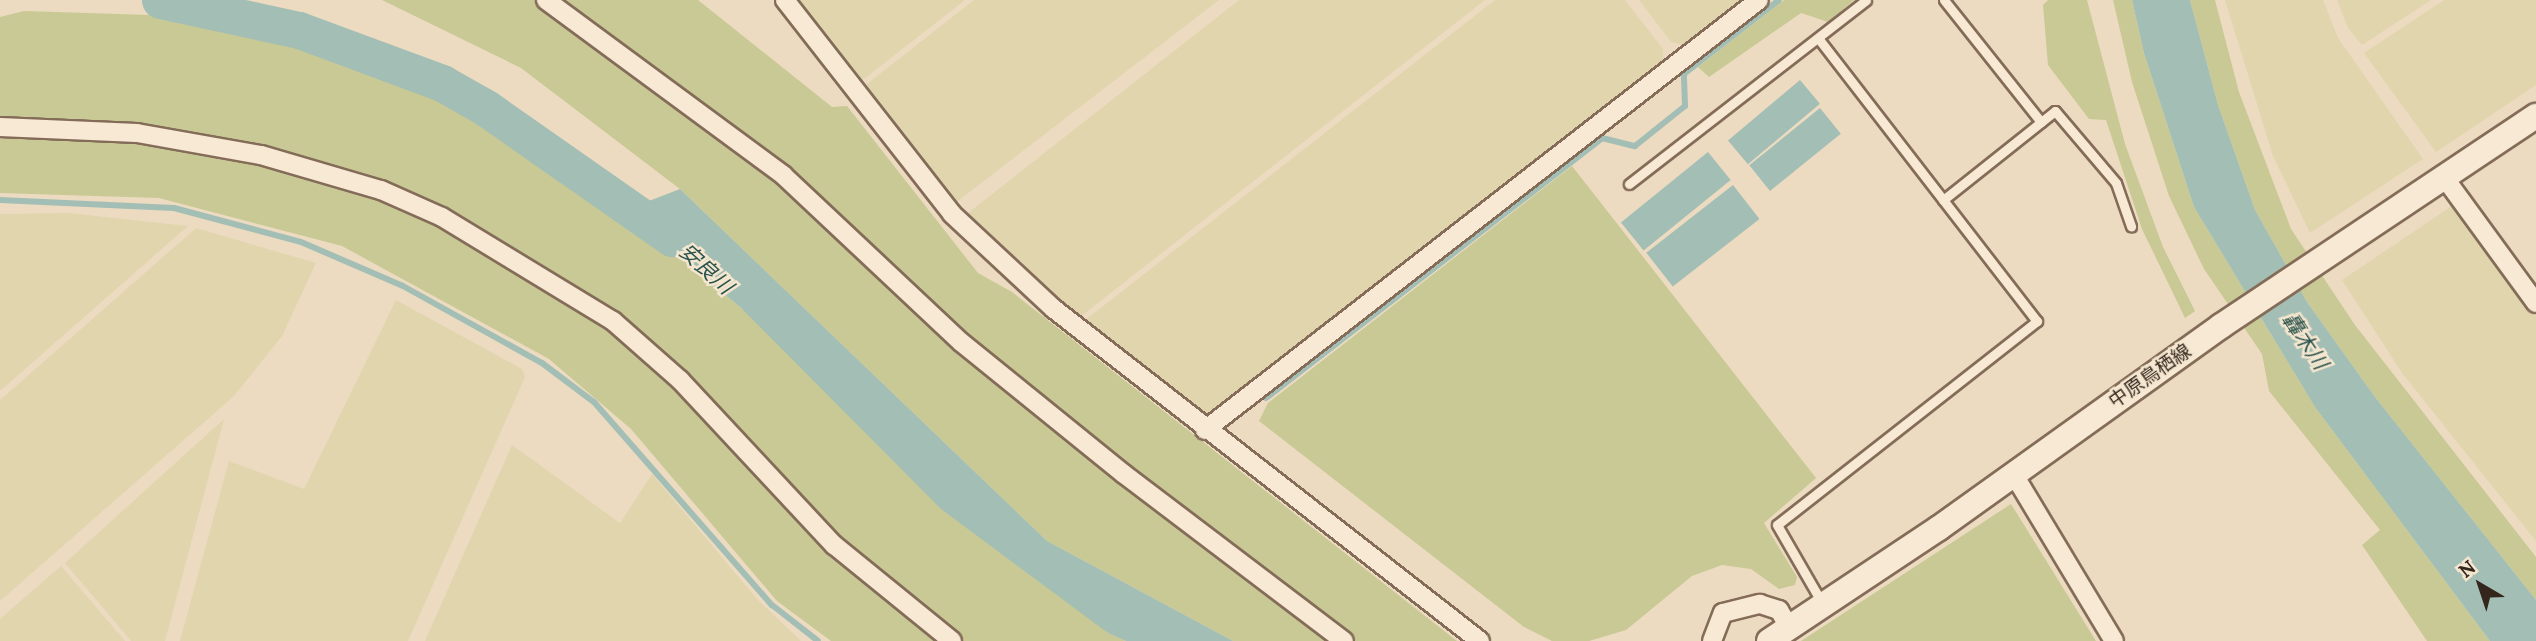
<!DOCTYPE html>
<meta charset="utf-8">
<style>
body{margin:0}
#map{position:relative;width:2536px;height:641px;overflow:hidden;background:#ecdbc0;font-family:Lora,"Noto Sans JP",serif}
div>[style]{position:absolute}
.farmland>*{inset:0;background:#e1d5ae}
.green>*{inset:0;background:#c8c995}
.water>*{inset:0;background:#a3beb4;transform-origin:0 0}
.stream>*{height:6px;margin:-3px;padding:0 3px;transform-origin:3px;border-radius:3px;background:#a3beb4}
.river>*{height:37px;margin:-18.5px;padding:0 18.5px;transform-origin:18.5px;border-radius:18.5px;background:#a3beb4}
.roads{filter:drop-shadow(2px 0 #846c59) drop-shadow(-2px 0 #846c59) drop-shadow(0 2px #846c59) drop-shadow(0 -2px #846c59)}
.lane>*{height:9px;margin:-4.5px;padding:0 4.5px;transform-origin:4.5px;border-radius:4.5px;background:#f7e9d3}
.street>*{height:18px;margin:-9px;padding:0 9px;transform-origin:9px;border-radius:9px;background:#f7e9d3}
.secondary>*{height:24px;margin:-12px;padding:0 12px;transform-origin:12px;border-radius:12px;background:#f7e9d3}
span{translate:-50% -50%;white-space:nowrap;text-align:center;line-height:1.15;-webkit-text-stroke:5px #f4e6cf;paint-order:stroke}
.street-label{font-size:19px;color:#34261d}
.water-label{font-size:21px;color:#2c544e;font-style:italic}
.north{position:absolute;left:2445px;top:550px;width:70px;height:70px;-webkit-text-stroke:5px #f4e6cf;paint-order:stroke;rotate:321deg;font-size:19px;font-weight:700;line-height:28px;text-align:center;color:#34261d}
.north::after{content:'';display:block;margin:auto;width:24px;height:32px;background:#34261d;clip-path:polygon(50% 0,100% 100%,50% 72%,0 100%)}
</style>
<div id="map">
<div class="farmland">
<div style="clip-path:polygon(794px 0,965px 0,859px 83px)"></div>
<div style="clip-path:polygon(974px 0,1219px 0,954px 204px,863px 87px)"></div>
<div style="clip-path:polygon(1239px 0,1485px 0,1080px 317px,968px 213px)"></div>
<div style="clip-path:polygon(1495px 0,1625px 0,1663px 49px,1663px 61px,1205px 415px,1084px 321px)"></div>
<div style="clip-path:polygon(1639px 0,1741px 0,1683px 45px,1671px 42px)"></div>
<div style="clip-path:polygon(2225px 0,2323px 0,2338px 38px,2423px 159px,2310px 233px,2273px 156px)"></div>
<div style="clip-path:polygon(2337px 0,2431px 0,2362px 45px,2348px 28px)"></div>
<div style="clip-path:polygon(2444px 0,2536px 0,2536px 85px,2436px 152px,2364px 53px)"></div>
<div style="clip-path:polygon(2455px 204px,2536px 316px,2536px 541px,2402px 373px,2342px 280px)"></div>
<div style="clip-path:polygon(68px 213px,188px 226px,0 391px,0 214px)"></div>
<div style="clip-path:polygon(196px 228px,316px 263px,282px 336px,234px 396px,0 601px,0 400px)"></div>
<div style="clip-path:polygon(396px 300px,522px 369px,525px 377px,408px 641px,180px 641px,229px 461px,304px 489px)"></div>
<div style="clip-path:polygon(224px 419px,165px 641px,131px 641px,65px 563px)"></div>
<div style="clip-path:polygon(512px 445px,620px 523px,652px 474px,757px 599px,801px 641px,425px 641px)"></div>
<div style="clip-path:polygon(61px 566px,125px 641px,0 641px,0 619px)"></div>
</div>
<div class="green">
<div style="clip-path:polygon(382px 0,698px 0,832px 107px,847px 106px,978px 273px,1012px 292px,1457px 641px,1233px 641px,1047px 541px,680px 189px,521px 68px)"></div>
<div style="clip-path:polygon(1784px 0,1854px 0,1828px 22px,1801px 13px,1709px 77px,1698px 67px)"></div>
<div style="clip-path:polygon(2048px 0,2087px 0,2125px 144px,2163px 247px,2195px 311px,2185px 318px,2142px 229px,2106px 120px,2089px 119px,2048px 65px,2043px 5px)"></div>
<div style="clip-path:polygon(2113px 0,2132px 0,2144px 53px,2194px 207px,2315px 407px,2490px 641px,2427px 641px,2362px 545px,2380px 530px,2269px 391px,2262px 354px,2204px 269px,2169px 196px,2132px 82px)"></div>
<div style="clip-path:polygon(2190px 0,2215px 0,2239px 92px,2291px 229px,2355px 325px,2536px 557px,2536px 600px,2375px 397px,2307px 302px,2255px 210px,2218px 105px)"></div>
<div style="clip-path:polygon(24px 11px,213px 17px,455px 100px,623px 211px,740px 307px,1108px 633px,1126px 641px,831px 641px,777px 601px,631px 429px,549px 359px,342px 246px,159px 198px,0 193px,0 17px)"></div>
<div style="clip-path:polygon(1572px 166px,1816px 478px,1764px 523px,1797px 577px,1795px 585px,1779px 589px,1751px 569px,1722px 565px,1692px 576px,1626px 630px,1589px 641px,1552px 641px,1524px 627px,1259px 421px,1268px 403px)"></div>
<div style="clip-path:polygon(2011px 504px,2096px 641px,1801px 641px)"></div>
</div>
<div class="water">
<div style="clip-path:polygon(2132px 0,2190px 0,2218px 105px,2255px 210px,2307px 302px,2375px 397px,2536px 600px,2536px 641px,2490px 641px,2315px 407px,2194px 207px,2144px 53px)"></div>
<div style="left:1800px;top:80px;width:31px;height:94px;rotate:50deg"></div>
<div style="left:1820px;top:108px;width:33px;height:91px;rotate:51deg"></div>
<div style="left:1708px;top:152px;width:36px;height:112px;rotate:51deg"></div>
<div style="left:1733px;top:185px;width:43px;height:110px;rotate:52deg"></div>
<div style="clip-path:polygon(680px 189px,1047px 541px,1233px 641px,1126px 641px,1108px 633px,941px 509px,740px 307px,623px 211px)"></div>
</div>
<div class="stream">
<div style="left:0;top:200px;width:174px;rotate:2.6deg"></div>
<div style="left:174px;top:208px;width:131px;rotate:15deg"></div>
<div style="left:301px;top:242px;width:111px;rotate:23.3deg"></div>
<div style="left:403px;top:286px;width:159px;rotate:29deg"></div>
<div style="left:542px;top:363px;width:65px;rotate:36.9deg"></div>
<div style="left:594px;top:402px;width:270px;rotate:48.8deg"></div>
<div style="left:772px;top:605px;width:58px;rotate:38deg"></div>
<div style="left:1266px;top:398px;width:425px;rotate:-37.7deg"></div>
<div style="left:1602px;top:138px;width:34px;rotate:14deg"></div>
<div style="left:1635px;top:146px;width:64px;rotate:-38.7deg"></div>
<div style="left:1685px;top:106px;width:32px;rotate:-92deg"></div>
<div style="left:1684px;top:74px;width:120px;rotate:-37.9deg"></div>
</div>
<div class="river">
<div style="left:160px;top:0;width:142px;rotate:12.2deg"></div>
<div style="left:299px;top:30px;width:153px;rotate:20.3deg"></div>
<div style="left:442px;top:83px;width:51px;rotate:29.6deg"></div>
<div style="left:486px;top:108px;width:227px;rotate:35deg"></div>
</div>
<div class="roads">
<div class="lane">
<div style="left:1944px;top:0;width:156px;rotate:51.5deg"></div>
<div style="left:1818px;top:38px;width:358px;rotate:52.3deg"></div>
<div style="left:2037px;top:321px;width:330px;rotate:141.9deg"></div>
<div style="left:1777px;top:525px;width:90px;rotate:60deg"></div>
<div style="left:1629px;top:184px;width:300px;rotate:-37.8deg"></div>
<div style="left:1943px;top:200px;width:143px;rotate:-38.5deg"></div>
<div style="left:2055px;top:111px;width:94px;rotate:49.7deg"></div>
<div style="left:2116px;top:183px;width:46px;rotate:70.8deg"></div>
</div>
<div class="street">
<div style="left:546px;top:0;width:295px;rotate:36.4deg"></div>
<div style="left:783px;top:175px;width:245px;rotate:43.2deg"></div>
<div style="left:962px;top:343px;width:208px;rotate:39deg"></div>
<div style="left:1124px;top:474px;width:276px;rotate:37.2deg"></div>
<div style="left:785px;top:0;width:271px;rotate:52deg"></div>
<div style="left:952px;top:214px;width:139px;rotate:43deg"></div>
<div style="left:1054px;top:309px;width:540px;rotate:37.93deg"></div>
<div style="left:0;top:127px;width:137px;rotate:2.5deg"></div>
<div style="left:137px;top:133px;width:126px;rotate:10.1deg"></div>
<div style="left:261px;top:155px;width:125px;rotate:16.3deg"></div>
<div style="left:381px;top:190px;width:67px;rotate:23.9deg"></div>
<div style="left:442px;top:217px;width:200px;rotate:31.3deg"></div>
<div style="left:613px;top:321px;width:89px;rotate:41.4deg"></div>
<div style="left:680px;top:380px;width:226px;rotate:47deg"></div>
<div style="left:834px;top:545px;width:152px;rotate:39.1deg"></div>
<div style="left:2444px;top:177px;width:156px;rotate:53.9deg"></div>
<div style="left:1205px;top:430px;width:701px;rotate:-37.82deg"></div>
<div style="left:2013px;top:473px;width:196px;rotate:59deg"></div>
<div style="left:1712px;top:641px;width:30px;rotate:-69deg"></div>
<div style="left:1723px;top:613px;width:38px;rotate:-14deg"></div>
<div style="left:1760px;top:604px;width:20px;rotate:18deg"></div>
<div style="left:1779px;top:610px;width:20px;rotate:60deg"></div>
</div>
<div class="secondary">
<div style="left:1769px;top:641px;width:204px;rotate:-33.6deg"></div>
<div style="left:1939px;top:528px;width:347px;rotate:-35.6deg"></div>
<div style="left:2221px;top:326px;width:379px;rotate:-33.7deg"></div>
</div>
</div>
<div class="street-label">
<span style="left:2150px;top:376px;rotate:-35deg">中原鳥栖線</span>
</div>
<div class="water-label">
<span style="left:706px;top:269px;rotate:42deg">安良川</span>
<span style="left:2305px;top:341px;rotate:56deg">轟木川</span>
</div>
<div class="north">N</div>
</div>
